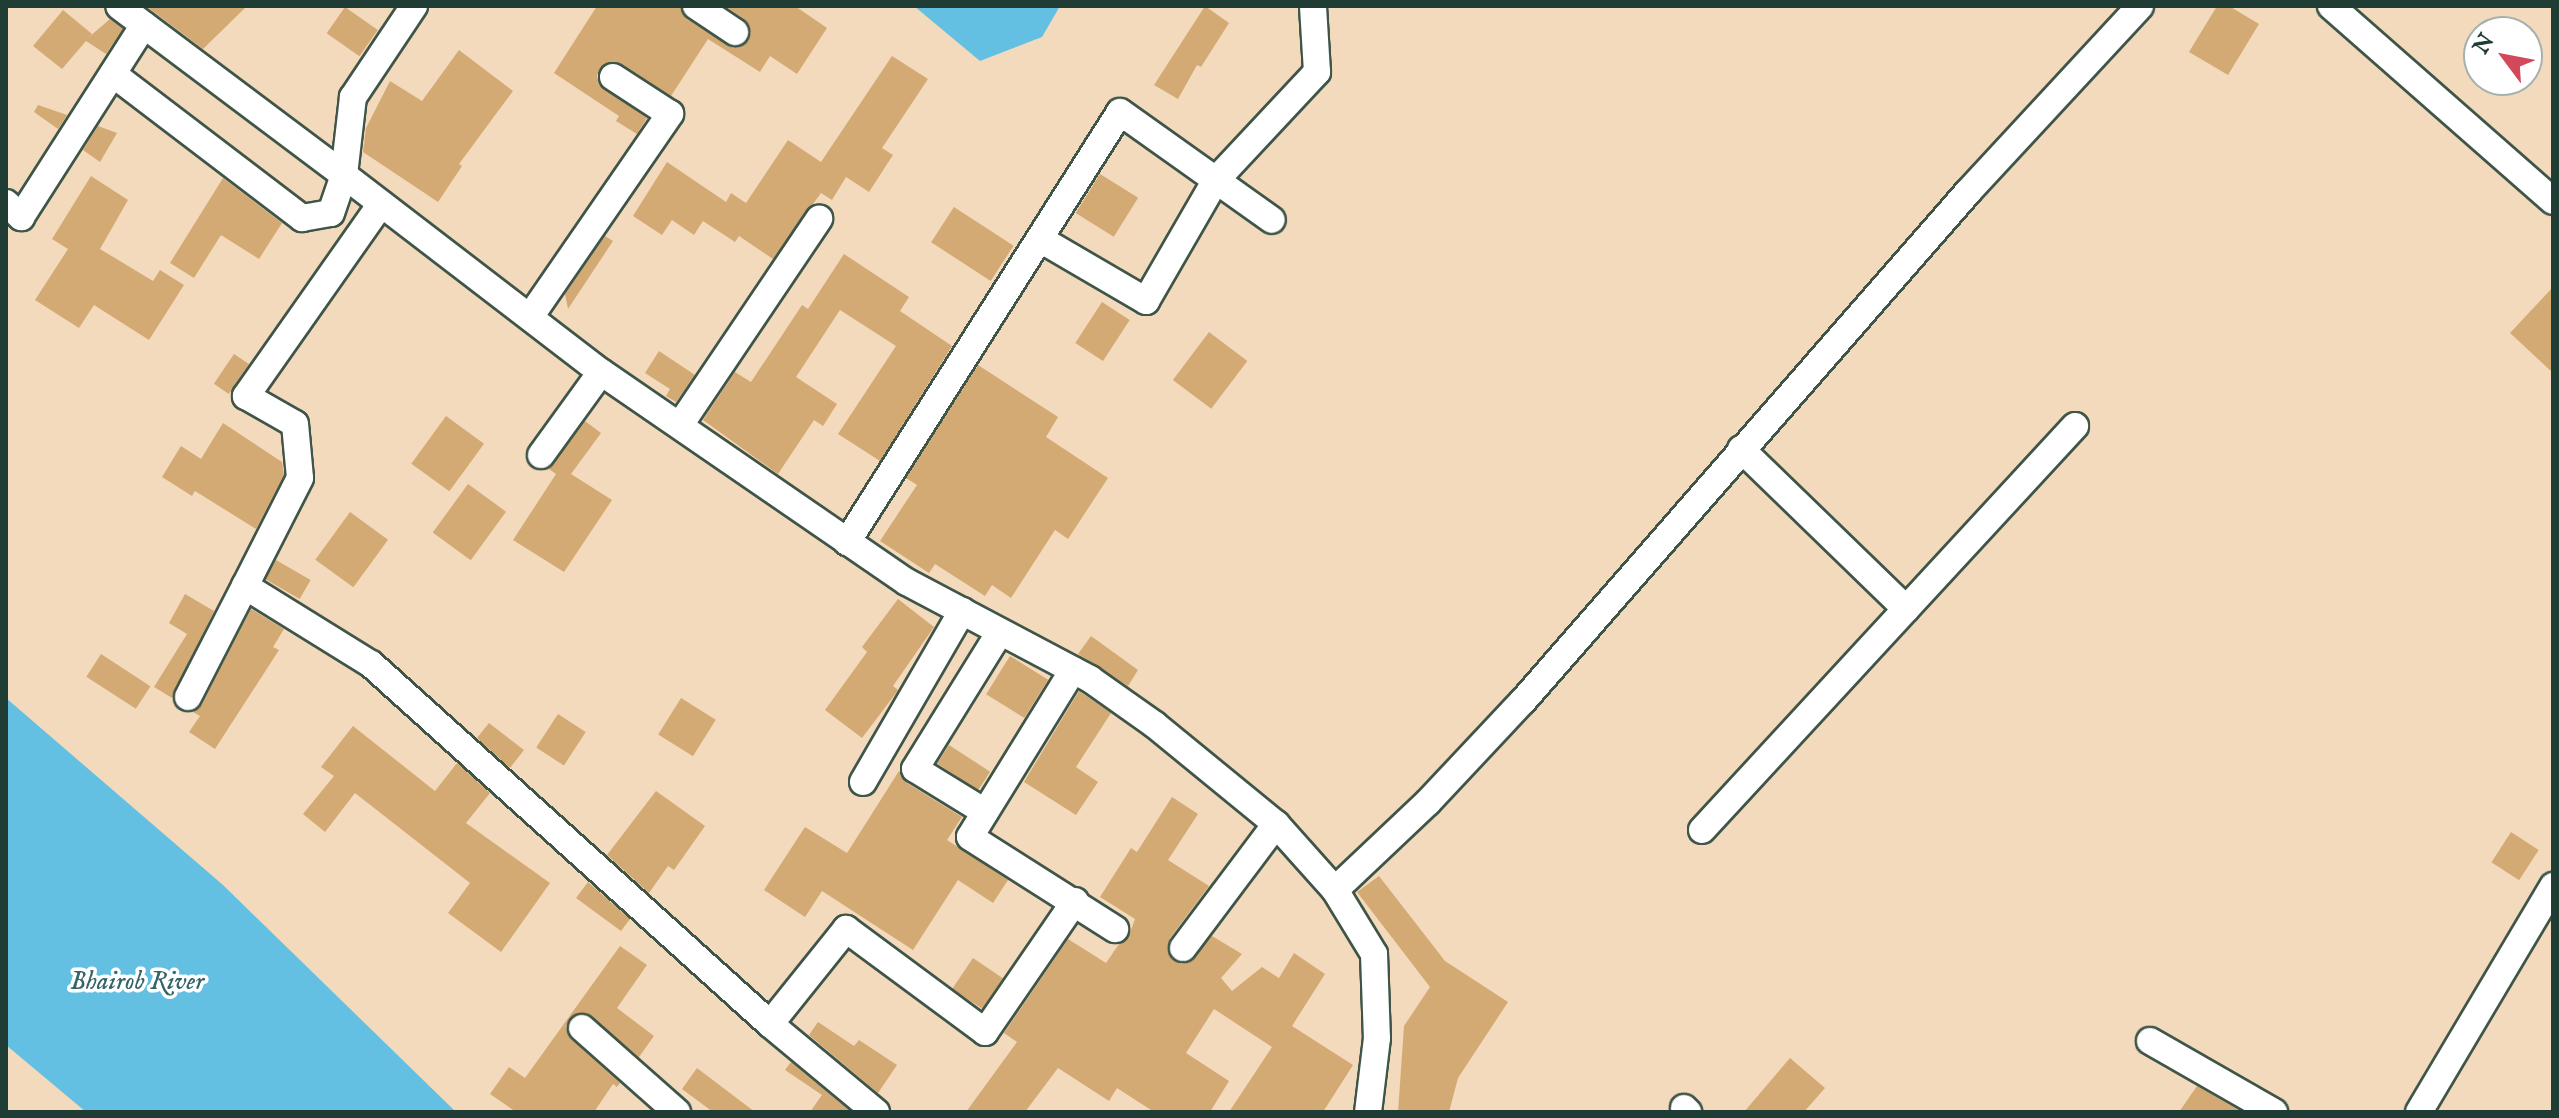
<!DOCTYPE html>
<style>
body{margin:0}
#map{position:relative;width:2559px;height:1118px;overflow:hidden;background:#f3dabc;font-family:"IM FELL English",serif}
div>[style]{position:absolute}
.water>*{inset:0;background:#64c0e2}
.building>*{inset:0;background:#d3aa74;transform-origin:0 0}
.roads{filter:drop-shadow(2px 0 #3f5548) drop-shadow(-2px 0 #3f5548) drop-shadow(0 2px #3f5548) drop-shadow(0 -2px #3f5548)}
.street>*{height:26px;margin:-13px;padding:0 13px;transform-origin:13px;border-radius:13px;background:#fff}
span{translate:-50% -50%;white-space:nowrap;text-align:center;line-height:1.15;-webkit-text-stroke:7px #fff;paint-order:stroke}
.water-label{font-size:26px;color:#346468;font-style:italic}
.frame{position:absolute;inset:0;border:8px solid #1f3d34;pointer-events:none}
.north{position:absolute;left:2463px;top:16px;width:80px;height:80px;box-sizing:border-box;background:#fff;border:2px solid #a5b1ae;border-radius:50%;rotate:302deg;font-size:22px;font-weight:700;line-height:32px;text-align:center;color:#1f3d34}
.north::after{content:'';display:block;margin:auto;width:28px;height:36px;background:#d1495b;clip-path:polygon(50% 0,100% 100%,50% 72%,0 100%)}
</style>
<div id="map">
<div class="water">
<div style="clip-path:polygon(914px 6px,1060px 6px,1042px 37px,980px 61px)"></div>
<div style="clip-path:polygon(6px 698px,223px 885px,456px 1112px,86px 1112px,6px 1045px)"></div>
</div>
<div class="building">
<div style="clip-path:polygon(146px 6px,247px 6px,203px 49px)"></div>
<div style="clip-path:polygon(597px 6px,680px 6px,687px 19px,733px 48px,748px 41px,751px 32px,744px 19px,725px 6px,795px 6px,827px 28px,797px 74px,770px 56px,760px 72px,708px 39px,671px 96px,622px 64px,605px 63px,597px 75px,599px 85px,647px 118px,637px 134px,616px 121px,619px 116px,554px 73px)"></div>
<div style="clip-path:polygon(1205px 6px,1229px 23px,1201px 67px,1197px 65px,1178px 99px,1154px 85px)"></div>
<div style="clip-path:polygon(2217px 6px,2229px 6px,2259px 24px,2228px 75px,2189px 52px)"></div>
<div style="left:345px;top:7px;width:40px;height:32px;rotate:35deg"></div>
<div style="clip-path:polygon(63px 10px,92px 34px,88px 38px,110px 19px,123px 29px,106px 54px,86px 41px,62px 69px,33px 46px)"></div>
<div style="clip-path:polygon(459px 50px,513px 91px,459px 164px,462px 166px,438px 202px,363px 152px,366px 128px,390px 81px,422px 101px)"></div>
<div style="clip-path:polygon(892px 56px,928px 79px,882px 148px,893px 155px,869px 192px,846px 177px,832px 200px,821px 193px,773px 259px,739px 236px,735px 242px,703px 221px,694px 235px,672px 220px,662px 235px,633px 216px,667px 162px,726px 202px,731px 193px,746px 203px,788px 140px,821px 162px)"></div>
<div style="clip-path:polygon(38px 105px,67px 115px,58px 129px,34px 112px)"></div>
<div style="clip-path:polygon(98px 126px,117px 133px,100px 162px,83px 150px)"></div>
<div style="left:1100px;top:174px;width:45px;height:46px;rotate:32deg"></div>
<div style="clip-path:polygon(91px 176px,128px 200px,100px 249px,153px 281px,160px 270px,184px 285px,149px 340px,94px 305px,79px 328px,35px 300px,68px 249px,52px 239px)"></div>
<div style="clip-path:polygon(223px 178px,282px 223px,259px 259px,221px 235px,194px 278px,170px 263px)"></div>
<div style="left:954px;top:207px;width:71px;height:42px;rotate:33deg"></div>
<div style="clip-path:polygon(605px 236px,613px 241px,568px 309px,565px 294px)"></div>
<div style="clip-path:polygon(844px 254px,909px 297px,900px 311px,952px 346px,880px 461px,838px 434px,896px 346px,840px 310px,796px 377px,837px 404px,823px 426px,814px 420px,778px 474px,703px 420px,735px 372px,751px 382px,802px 305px,808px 309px)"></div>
<div style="clip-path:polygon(2553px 287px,2553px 373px,2510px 333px)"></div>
<div style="left:1102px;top:302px;width:33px;height:49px;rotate:33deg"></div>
<div style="left:1209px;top:332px;width:48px;height:60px;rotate:37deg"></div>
<div style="clip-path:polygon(659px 351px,695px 375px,676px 402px,666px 396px,670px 389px,645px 373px)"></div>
<div style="left:234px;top:354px;width:18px;height:36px;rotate:34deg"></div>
<div style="clip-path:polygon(978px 365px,1058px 417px,1046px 437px,1108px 478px,1068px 539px,1055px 530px,1011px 598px,992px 585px,985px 596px,935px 564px,929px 573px,880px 541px,917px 485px,906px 478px)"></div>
<div style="left:446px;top:416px;width:47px;height:59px;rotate:36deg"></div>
<div style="clip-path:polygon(585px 421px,601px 433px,571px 474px,612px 500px,564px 572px,513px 540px,556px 474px,549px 469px)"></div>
<div style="clip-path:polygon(223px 423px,282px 462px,284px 475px,256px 529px,195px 491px,192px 496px,162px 477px,181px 446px,201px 459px)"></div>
<div style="left:468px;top:484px;width:47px;height:60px;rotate:36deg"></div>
<div style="left:350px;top:512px;width:47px;height:59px;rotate:36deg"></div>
<div style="left:276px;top:560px;width:40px;height:22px;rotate:30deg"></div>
<div style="clip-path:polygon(185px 594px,214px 611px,172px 698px,154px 687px,187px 634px,169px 623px)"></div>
<div style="clip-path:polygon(898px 599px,934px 627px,893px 686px,898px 690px,896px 693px,862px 738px,825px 710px,867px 652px,862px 647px)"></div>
<div style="clip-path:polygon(251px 609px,284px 629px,273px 647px,279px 650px,215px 749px,189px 732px,200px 716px,193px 712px,202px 704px)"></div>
<div style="clip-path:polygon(1091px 636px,1138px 670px,1128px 686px,1078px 654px)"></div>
<div style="left:101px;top:654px;width:59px;height:27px;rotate:33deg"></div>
<div style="left:1010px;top:656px;width:45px;height:45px;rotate:32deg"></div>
<div style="clip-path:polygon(1079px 691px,1111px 713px,1076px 767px,1098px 782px,1076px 815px,1024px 782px)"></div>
<div style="left:681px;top:698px;width:41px;height:43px;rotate:32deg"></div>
<div style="left:558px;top:714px;width:33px;height:40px;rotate:33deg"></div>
<div style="clip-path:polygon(489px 723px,524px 750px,510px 768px,477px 738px)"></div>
<div style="clip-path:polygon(353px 726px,435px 791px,457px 763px,490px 793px,466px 823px,550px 883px,501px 952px,448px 913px,470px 883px,355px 793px,325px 832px,303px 814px,334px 776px,321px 767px)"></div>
<div style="left:949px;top:745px;width:49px;height:22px;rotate:33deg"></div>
<div style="clip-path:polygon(899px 771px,907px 783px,962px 817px,947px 840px,1008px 880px,993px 903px,958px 880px,913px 950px,822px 891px,805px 917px,764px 890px,805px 827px,847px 853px)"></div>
<div style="clip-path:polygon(656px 791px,705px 826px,674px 870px,668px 866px,649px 893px,607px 855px)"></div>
<div style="clip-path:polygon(1172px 797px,1198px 814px,1168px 860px,1209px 886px,1170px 938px,1169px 955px,1180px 964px,1190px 962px,1212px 936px,1242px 954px,1221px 978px,1232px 991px,1262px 967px,1279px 978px,1294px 953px,1325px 974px,1292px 1026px,1353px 1065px,1323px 1112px,1229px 1112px,1272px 1047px,1214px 1009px,1186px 1053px,1229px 1081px,1210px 1112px,1154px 1112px,1117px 1088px,1109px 1101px,1058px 1068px,1025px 1112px,966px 1112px,1017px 1042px,1004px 1033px,1068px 939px,1106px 963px,1119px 944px,1128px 938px,1135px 919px,1100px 897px,1131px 848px,1137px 852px)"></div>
<div style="left:2511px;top:832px;width:33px;height:36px;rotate:33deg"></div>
<div style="clip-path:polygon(1379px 876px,1445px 961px,1508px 1002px,1458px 1078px,1449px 1112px,1398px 1112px,1404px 1026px,1430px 987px,1357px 892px)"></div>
<div style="clip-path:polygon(588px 882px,630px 919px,621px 931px,576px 898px)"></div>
<div style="clip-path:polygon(620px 946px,647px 965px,617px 1008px,654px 1036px,639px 1057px,586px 1013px,571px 1017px,566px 1026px,571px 1039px,620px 1083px,617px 1087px,613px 1084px,594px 1112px,516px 1112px,490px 1094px,509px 1067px,525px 1078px)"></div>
<div style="left:973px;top:958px;width:36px;height:37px;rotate:34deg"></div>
<div style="clip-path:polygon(818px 1022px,854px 1046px,859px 1040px,897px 1065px,878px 1093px,809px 1035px)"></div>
<div style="clip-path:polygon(1790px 1058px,1825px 1088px,1804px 1112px,1744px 1112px)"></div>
<div style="clip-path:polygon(791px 1062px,851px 1112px,810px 1112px,822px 1095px,785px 1070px)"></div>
<div style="clip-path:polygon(697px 1068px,755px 1112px,713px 1112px,682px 1089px)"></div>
<div style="clip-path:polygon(2197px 1086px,2242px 1112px,2179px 1112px)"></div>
</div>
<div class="roads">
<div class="street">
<div style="left:414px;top:6px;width:110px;rotate:123.8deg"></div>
<div style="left:353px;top:97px;width:79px;rotate:96.6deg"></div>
<div style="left:344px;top:175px;width:324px;rotate:37.5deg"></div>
<div style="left:601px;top:372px;width:371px;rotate:34.5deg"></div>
<div style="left:907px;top:582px;width:207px;rotate:27.9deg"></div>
<div style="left:1090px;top:679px;width:80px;rotate:35.3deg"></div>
<div style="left:1155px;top:725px;width:156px;rotate:39.3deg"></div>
<div style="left:1276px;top:824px;width:89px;rotate:48.2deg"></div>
<div style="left:1335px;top:890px;width:75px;rotate:58.6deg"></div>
<div style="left:1374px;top:954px;width:84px;rotate:88deg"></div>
<div style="left:1377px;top:1038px;width:75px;rotate:96.9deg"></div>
<div style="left:696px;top:6px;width:47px;rotate:33.7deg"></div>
<div style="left:2331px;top:6px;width:295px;rotate:41.3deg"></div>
<div style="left:113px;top:74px;width:238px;rotate:37.3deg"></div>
<div style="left:302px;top:218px;width:29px;rotate:-10deg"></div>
<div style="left:331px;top:213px;width:40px;rotate:-71.1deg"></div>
<div style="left:344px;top:175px;width:281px;rotate:-143.1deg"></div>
<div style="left:6px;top:203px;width:21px;rotate:43deg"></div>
<div style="left:21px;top:217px;width:228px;rotate:-57.4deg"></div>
<div style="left:381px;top:204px;width:235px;rotate:125.1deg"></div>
<div style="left:246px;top:396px;width:56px;rotate:29.7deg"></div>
<div style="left:295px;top:424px;width:54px;rotate:84.7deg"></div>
<div style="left:300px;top:478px;width:121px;rotate:117deg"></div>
<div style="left:245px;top:586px;width:148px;rotate:31.8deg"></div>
<div style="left:371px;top:664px;width:537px;rotate:42.06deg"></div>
<div style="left:770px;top:1024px;width:138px;rotate:39.7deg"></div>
<div style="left:1040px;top:239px;width:123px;rotate:30.3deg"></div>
<div style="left:1146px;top:301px;width:140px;rotate:-60deg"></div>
<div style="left:1216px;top:180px;width:148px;rotate:-46.9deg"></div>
<div style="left:1317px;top:72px;width:66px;rotate:-93.5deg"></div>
<div style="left:530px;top:317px;width:247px;rotate:-55.4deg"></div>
<div style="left:670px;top:114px;width:68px;rotate:-147deg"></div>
<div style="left:680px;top:425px;width:249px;rotate:-56deg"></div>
<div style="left:1741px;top:449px;width:230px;rotate:44.1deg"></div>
<div style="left:541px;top:455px;width:102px;rotate:-54.1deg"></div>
<div style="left:847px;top:542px;width:509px;rotate:-57.59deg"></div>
<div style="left:1120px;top:112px;width:186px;rotate:35.4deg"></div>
<div style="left:1073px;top:670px;width:196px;rotate:121.7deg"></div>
<div style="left:970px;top:837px;width:172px;rotate:32.4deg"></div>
<div style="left:188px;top:697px;width:125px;rotate:-62.8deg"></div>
<div style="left:863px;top:782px;width:198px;rotate:-59.9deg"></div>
<div style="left:985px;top:812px;width:82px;rotate:-148.4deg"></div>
<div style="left:915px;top:769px;width:161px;rotate:-58.2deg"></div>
<div style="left:1702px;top:830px;width:550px;rotate:-47.28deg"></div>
<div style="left:1335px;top:890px;width:128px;rotate:-43.4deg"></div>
<div style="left:1428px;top:802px;width:139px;rotate:-46.8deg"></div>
<div style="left:1523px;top:701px;width:676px;rotate:-48.84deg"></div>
<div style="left:1968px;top:192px;width:253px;rotate:-47.2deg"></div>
<div style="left:1183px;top:948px;width:155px;rotate:-53.1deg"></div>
<div style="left:770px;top:1024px;width:122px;rotate:-51.3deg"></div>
<div style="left:846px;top:929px;width:173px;rotate:36.5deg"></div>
<div style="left:985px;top:1032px;width:159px;rotate:-55.5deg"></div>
<div style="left:582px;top:1028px;width:127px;rotate:41.5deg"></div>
<div style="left:2150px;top:1041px;width:143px;rotate:29.8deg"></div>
<div style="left:1684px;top:1108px;width:6px;rotate:45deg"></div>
<div style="left:2419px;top:1112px;width:263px;rotate:-59.3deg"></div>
</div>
</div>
<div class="water-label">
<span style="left:137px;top:982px">Bhairob River</span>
</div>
<div class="frame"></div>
<div class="north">N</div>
</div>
